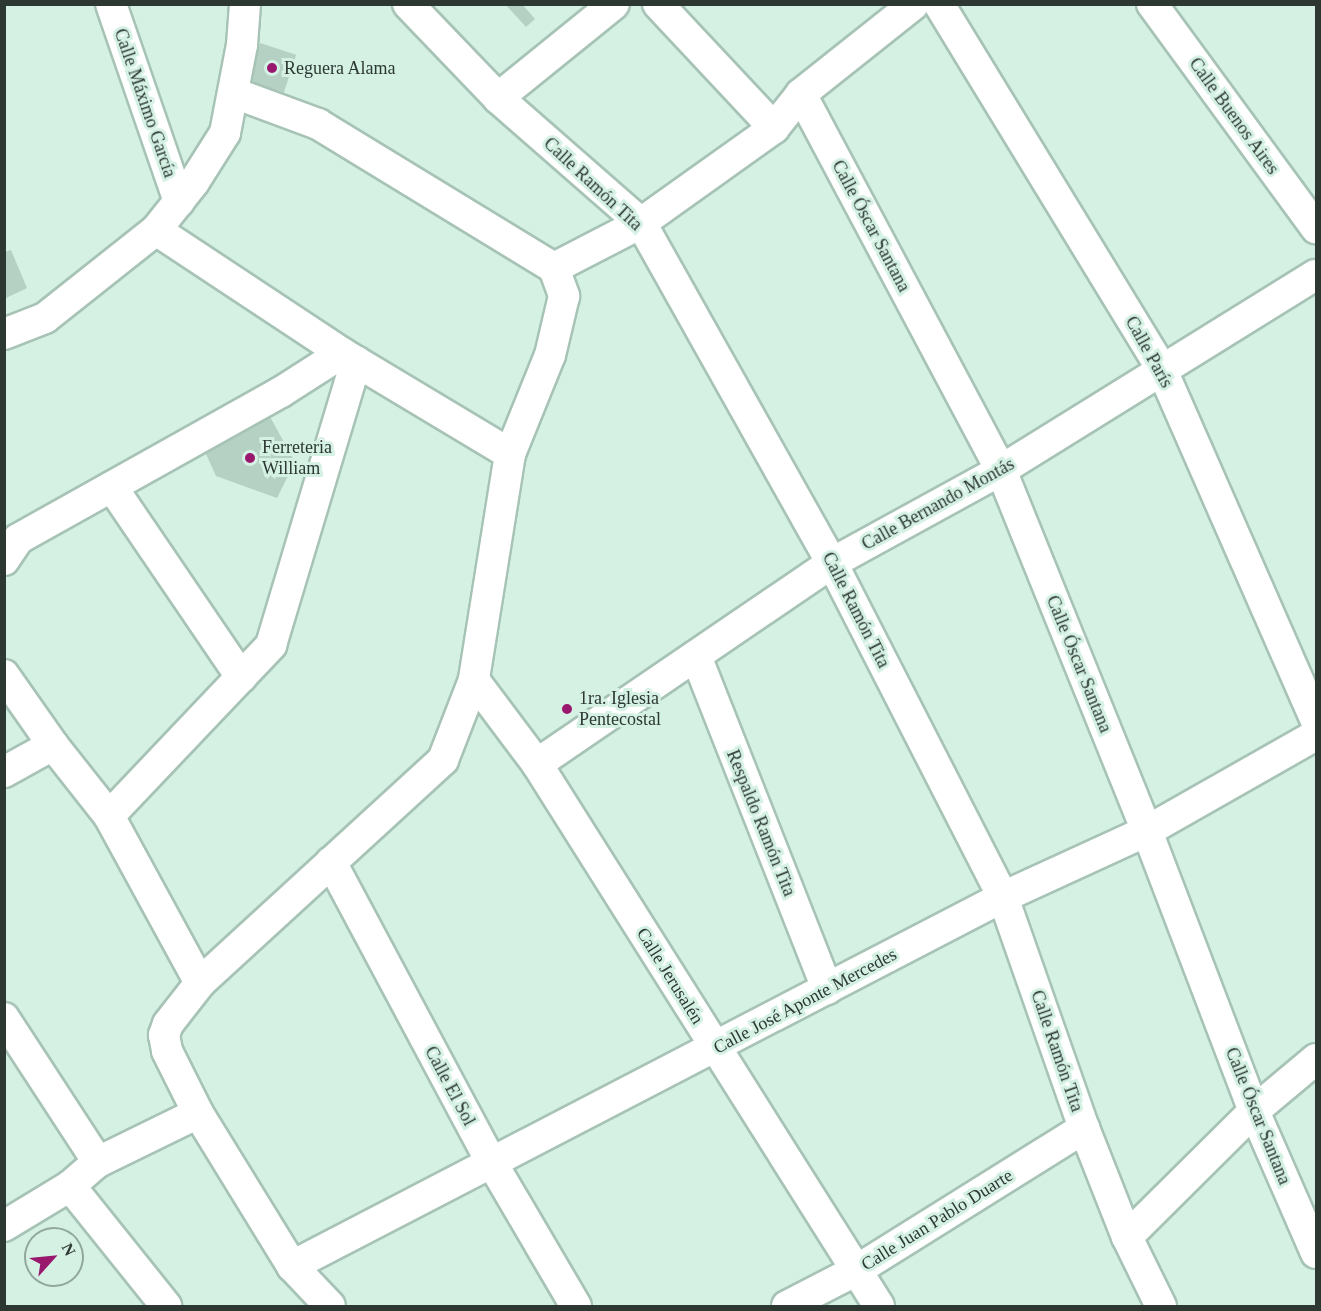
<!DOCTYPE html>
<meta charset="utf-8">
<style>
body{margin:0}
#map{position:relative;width:1321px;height:1311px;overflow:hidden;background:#d4f1e4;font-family:Georgia,serif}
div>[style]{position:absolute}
.building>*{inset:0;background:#b5d1c4;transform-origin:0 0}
.roads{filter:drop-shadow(2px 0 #a7c3b6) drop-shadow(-2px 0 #a7c3b6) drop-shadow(0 2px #a7c3b6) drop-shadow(0 -2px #a7c3b6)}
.minor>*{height:30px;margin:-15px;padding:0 15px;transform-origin:15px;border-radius:15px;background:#fff}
.dots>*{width:16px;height:16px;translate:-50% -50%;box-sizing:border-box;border:3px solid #d4f1e4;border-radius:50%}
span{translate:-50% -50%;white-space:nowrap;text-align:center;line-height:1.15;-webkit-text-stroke:6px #d4f1e4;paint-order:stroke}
.poi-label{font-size:18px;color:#2d3833}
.left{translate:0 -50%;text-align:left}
.street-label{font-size:18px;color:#2d3833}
.frame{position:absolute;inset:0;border:6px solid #2d3833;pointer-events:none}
.north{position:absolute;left:24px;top:1227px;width:60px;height:60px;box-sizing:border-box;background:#d4f1e4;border:2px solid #91a79d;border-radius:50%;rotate:63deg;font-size:16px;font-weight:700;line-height:24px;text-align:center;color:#2d3833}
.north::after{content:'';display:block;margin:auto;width:21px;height:27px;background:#99186e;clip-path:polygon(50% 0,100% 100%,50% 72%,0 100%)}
</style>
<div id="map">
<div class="building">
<div style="clip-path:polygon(505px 4px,522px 4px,535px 19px,526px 27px)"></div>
<div style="left:260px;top:43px;width:38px;height:40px;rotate:18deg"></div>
<div style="clip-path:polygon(11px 250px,27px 288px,4px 299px,4px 252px)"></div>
<div style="clip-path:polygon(269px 415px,295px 462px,277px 498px,216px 476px,206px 454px)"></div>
</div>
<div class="roads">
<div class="minor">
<div style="left:111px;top:4px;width:209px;rotate:71deg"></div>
<div style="left:408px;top:4px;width:130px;rotate:46.2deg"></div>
<div style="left:498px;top:98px;width:190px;rotate:41.2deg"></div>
<div style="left:641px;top:223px;width:390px;rotate:60.7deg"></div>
<div style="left:832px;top:563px;width:375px;rotate:62.9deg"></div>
<div style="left:1003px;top:897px;width:245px;rotate:70.7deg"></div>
<div style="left:1084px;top:1128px;width:117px;rotate:68.5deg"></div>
<div style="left:1127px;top:1237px;width:77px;rotate:63.8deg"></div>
<div style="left:658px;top:4px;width:170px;rotate:46.9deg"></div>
<div style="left:939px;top:4px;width:429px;rotate:58.6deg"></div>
<div style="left:1162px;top:370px;width:383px;rotate:66.3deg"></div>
<div style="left:1152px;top:4px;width:278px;rotate:53.8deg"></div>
<div style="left:234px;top:93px;width:90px;rotate:20.3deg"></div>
<div style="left:318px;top:124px;width:276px;rotate:31.4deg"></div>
<div style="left:554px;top:268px;width:30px;rotate:70deg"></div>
<div style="left:564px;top:296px;width:61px;rotate:103.3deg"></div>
<div style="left:550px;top:355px;width:107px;rotate:112deg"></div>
<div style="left:510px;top:454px;width:229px;rotate:99.1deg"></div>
<div style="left:474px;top:680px;width:86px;rotate:111.2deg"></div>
<div style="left:443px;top:760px;width:330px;rotate:137.5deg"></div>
<div style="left:200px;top:983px;width:52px;rotate:128deg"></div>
<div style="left:168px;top:1024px;width:12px;rotate:110deg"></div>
<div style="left:164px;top:1035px;width:16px;rotate:79deg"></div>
<div style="left:167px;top:1051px;width:69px;rotate:63.4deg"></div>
<div style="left:198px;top:1113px;width:180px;rotate:58.4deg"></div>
<div style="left:292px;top:1266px;width:55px;rotate:46.5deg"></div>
<div style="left:801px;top:94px;width:426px;rotate:62deg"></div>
<div style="left:1001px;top:470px;width:389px;rotate:68deg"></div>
<div style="left:1147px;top:831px;width:300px;rotate:69.1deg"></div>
<div style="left:1254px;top:1111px;width:155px;rotate:66.4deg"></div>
<div style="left:498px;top:98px;width:149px;rotate:-39deg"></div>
<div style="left:156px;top:230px;width:223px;rotate:33.5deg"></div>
<div style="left:342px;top:353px;width:196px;rotate:31deg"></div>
<div style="left:554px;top:268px;width:98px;rotate:-27.3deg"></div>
<div style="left:641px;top:223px;width:163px;rotate:-35.5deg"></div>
<div style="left:774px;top:128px;width:43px;rotate:-51.5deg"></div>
<div style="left:801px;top:94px;width:144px;rotate:-38.5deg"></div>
<div style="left:4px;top:334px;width:44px;rotate:-21.3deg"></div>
<div style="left:45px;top:318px;width:142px;rotate:-38.4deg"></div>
<div style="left:156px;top:230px;width:61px;rotate:-51.6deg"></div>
<div style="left:194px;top:182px;width:58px;rotate:-57.7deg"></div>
<div style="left:225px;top:133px;width:90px;rotate:-79.1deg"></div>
<div style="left:242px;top:45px;width:41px;rotate:-85.8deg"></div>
<div style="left:112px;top:487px;width:230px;rotate:55.8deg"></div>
<div style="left:4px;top:560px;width:25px;rotate:-56deg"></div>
<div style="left:18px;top:539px;width:301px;rotate:-29.2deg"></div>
<div style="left:281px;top:392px;width:72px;rotate:-32.6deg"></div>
<div style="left:696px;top:656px;width:358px;rotate:68.5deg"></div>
<div style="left:4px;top:675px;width:85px;rotate:55deg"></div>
<div style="left:53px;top:745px;width:90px;rotate:51.7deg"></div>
<div style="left:109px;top:816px;width:190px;rotate:61.4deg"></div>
<div style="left:474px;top:680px;width:105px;rotate:53.1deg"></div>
<div style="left:537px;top:764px;width:641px;rotate:57.75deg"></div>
<div style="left:537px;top:764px;width:357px;rotate:-34.3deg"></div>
<div style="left:832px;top:563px;width:193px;rotate:-28.8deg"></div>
<div style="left:1001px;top:470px;width:370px;rotate:-31.8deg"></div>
<div style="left:4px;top:772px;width:56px;rotate:-28.9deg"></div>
<div style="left:109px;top:816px;width:236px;rotate:-46.5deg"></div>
<div style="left:271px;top:645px;width:296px;rotate:-73.3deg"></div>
<div style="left:331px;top:862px;width:341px;rotate:61.9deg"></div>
<div style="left:492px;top:1163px;width:166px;rotate:59.6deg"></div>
<div style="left:4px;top:1018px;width:172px;rotate:56.9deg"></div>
<div style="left:70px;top:1186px;width:154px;rotate:51.3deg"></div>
<div style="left:4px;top:1226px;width:77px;rotate:-31.2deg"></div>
<div style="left:70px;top:1186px;width:37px;rotate:-41deg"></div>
<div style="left:98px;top:1162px;width:111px;rotate:-26.1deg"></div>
<div style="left:1127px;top:1237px;width:179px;rotate:-44.8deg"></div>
<div style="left:1254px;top:1111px;width:81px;rotate:-40deg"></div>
<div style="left:292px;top:1266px;width:801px;rotate:-27.43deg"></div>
<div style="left:1003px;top:897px;width:158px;rotate:-24.6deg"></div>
<div style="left:1147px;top:831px;width:194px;rotate:-29.6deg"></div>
<div style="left:787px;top:1306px;width:79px;rotate:-27.2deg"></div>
<div style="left:857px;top:1270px;width:268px;rotate:-32deg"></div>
</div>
</div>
<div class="dots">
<div style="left:272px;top:68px;background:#99186e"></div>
<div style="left:250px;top:458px;background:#99186e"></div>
<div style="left:567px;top:709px;background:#99186e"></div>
</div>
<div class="poi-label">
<span class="left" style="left:284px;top:68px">Reguera Alama</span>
<span class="left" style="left:262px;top:458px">Ferreteria<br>William</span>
<span class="left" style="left:579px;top:709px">1ra. Iglesia<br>Pentecostal</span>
</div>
<div class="street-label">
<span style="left:145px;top:103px;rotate:71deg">Calle Máximo García</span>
<span style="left:1234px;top:116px;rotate:54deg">Calle Buenos Aires</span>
<span style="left:593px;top:184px;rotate:43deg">Calle Ramón Tita</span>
<span style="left:871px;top:226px;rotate:62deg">Calle Óscar Santana</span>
<span style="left:1149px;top:352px;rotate:61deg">Calle París</span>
<span style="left:938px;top:504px;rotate:-29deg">Calle Bernando Montás</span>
<span style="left:856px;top:610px;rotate:63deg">Calle Ramón Tita</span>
<span style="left:1079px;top:664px;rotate:68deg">Calle Óscar Santana</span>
<span style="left:761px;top:823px;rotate:68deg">Respaldo Ramón Tita</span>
<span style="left:670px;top:976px;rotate:58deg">Calle Jerusalén</span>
<span style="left:805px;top:1001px;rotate:-28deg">Calle José Aponte Mercedes</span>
<span style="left:1057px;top:1051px;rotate:71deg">Calle Ramón Tita</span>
<span style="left:450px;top:1086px;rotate:62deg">Calle El Sol</span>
<span style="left:1258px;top:1116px;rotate:68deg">Calle Óscar Santana</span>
<span style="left:937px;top:1220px;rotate:-32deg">Calle Juan Pablo Duarte</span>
</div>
<div class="frame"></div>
<div class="north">N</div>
</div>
